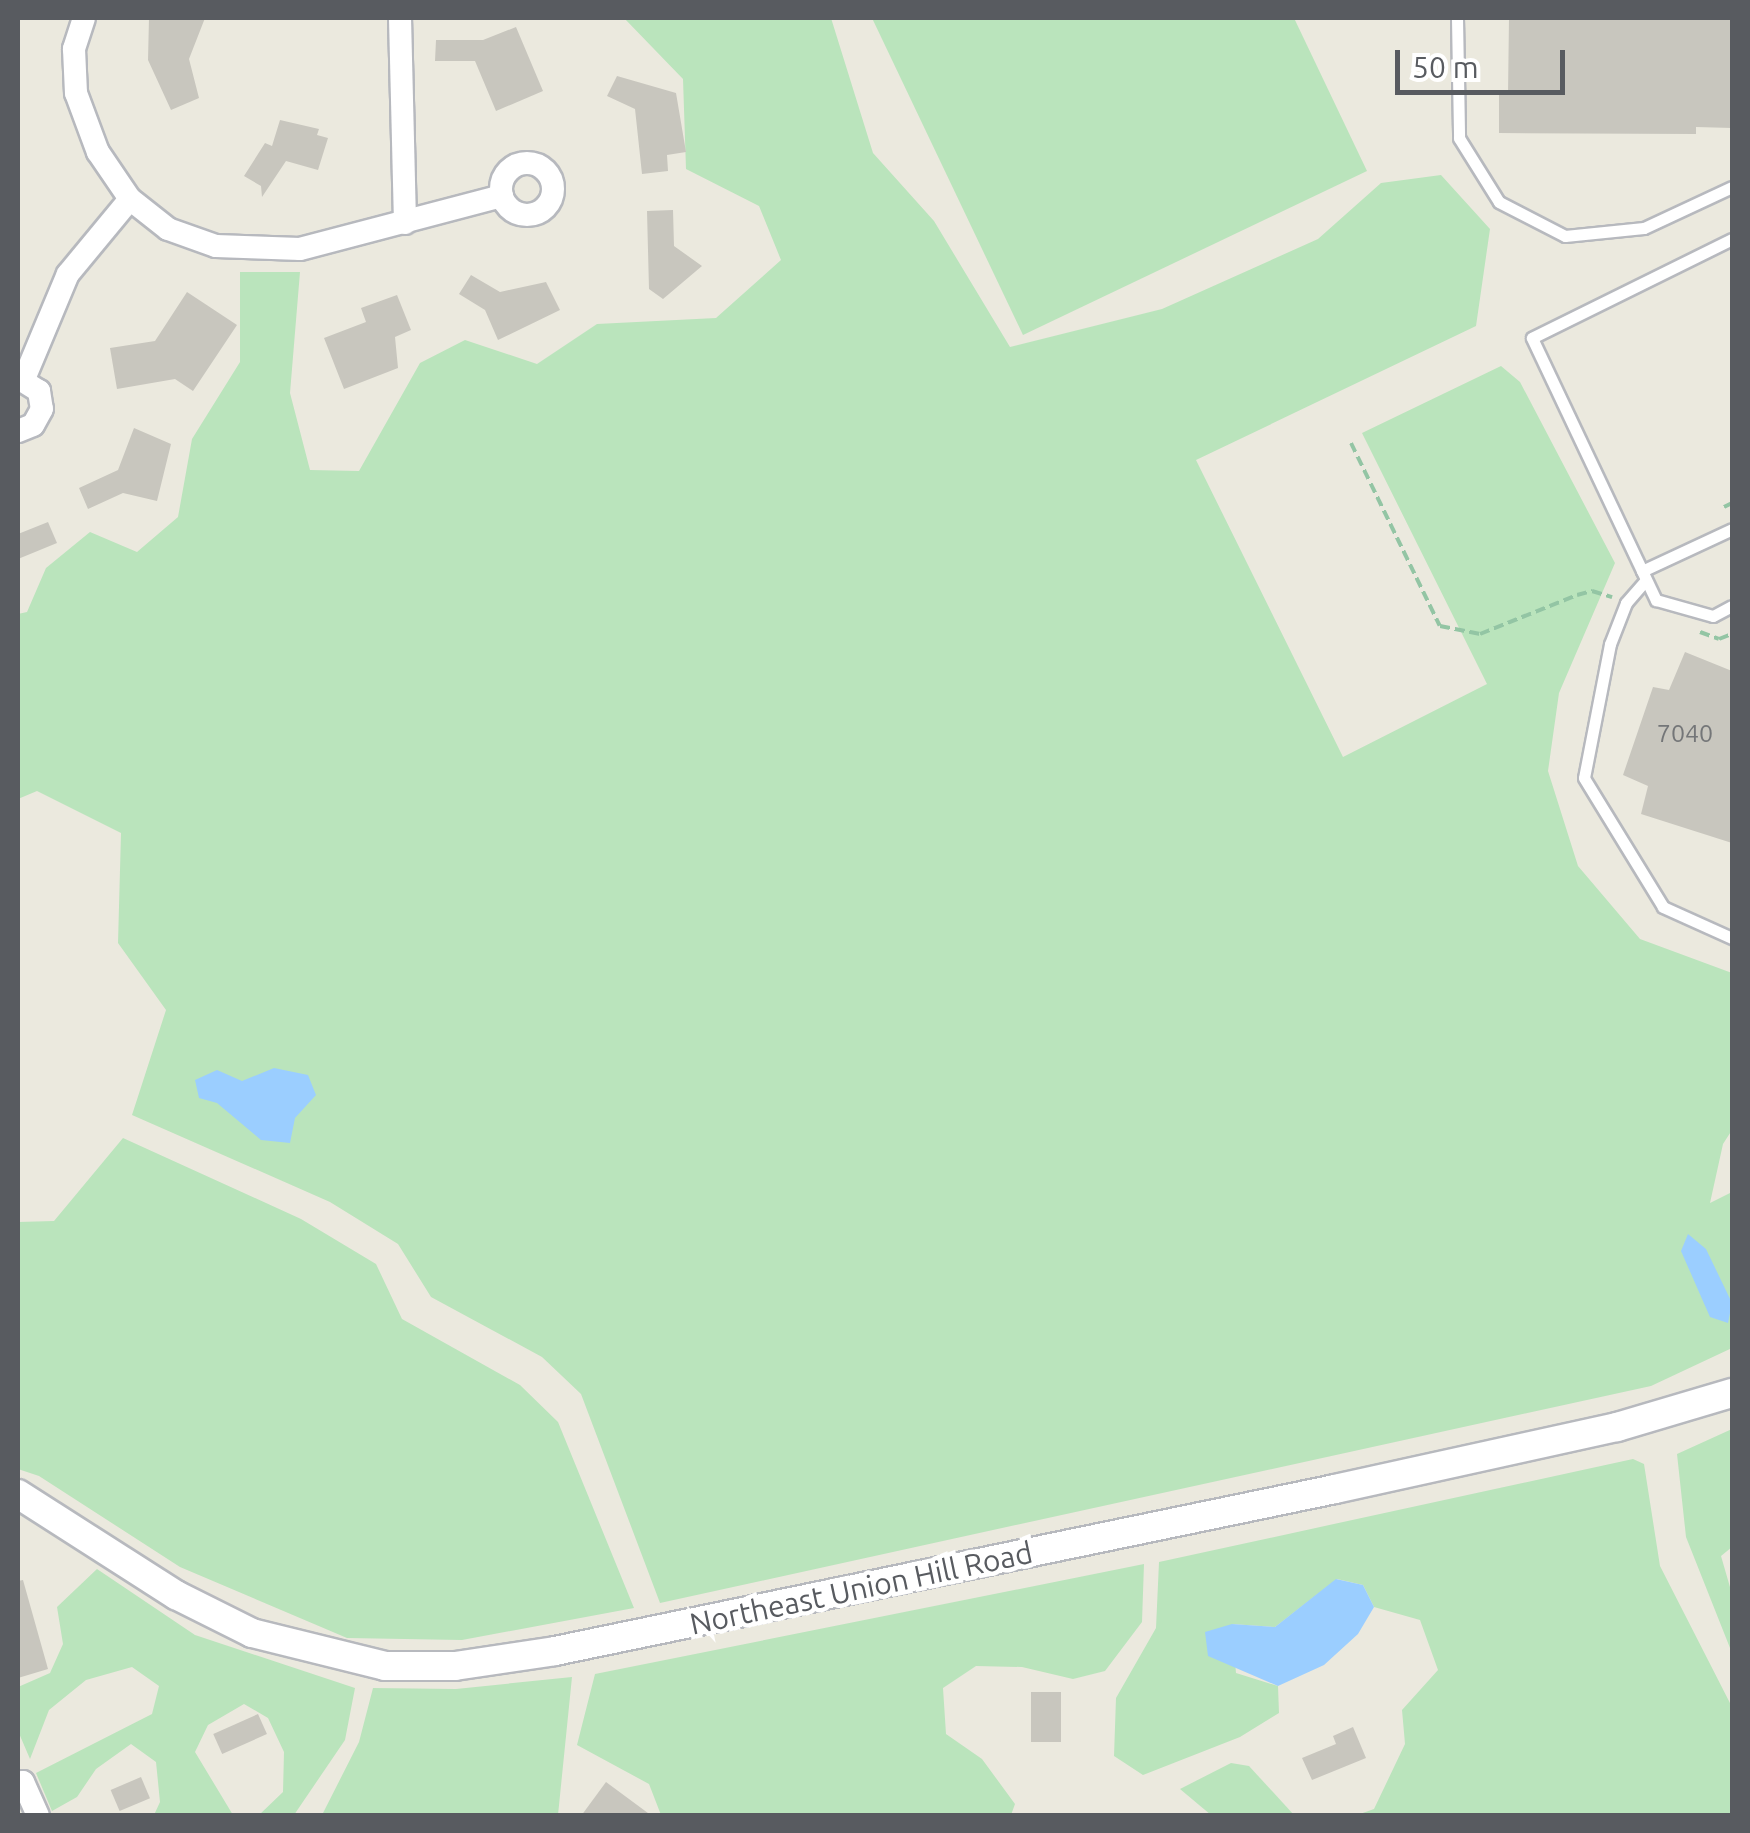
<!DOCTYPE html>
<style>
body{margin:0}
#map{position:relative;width:1750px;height:1833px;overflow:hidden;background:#ebe9de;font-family:Ubuntu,sans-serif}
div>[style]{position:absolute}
.green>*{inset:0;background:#bae4bc}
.water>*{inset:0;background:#9bceff}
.building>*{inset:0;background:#c8c6be;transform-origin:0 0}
.path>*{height:4px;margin-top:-2px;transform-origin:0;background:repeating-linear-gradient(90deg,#93c5a4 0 10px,transparent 0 15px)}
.roads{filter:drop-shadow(2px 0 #b7b9be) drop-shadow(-2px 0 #b7b9be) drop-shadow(0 2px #b7b9be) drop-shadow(0 -2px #b7b9be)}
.service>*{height:11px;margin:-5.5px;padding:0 5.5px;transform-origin:5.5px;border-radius:5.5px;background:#fff}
.minor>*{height:22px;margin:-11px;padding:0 11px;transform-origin:11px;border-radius:11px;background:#fff}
.minor>.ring{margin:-11px;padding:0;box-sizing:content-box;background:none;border:22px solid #fff;border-radius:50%}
.tertiary>*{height:28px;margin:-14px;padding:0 14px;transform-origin:14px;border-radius:14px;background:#fff}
span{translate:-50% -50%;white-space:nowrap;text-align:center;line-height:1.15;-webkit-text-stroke:9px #fff;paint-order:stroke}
.number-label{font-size:25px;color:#747678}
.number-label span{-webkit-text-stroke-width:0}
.street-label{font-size:30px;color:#585b60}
.frame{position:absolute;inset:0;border:20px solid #585b60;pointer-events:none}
.scale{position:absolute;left:1395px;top:50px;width:170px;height:45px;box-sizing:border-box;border:5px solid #585b60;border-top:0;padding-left:12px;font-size:30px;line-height:35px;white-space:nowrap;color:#585b60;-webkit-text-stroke:8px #fff;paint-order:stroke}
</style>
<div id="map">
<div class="green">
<div style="clip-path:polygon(624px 18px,831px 18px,873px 153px,934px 221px,1010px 347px,1162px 309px,1318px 239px,1381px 183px,1441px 175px,1490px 229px,1476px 326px,1196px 460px,1343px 757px,1487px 684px,1362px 433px,1501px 366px,1520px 382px,1615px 563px,1559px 693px,1548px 771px,1578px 866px,1640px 939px,1732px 973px,1732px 1130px,1723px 1144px,1710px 1203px,1732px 1192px,1732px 1348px,1651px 1386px,660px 1603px,581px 1394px,542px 1357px,431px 1297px,398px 1244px,330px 1202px,132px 1115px,166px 1010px,118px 943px,121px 833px,37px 791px,18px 799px,18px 614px,27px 612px,46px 568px,90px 532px,137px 552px,178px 517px,192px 439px,240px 362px,240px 272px,300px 272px,290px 393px,310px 470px,359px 471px,420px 363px,465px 340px,537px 364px,597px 324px,716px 318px,781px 260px,759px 206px,686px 169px,683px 79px)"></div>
<div style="clip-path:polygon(872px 18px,1294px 18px,1367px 171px,1023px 335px)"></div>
<div style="clip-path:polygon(123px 1138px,301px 1219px,376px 1264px,402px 1319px,520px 1385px,558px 1422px,634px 1608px,462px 1640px,347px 1638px,180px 1567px,39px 1476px,18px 1469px,18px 1222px,54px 1221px)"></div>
<div style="clip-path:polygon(1732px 1429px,1732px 1547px,1721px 1556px,1732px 1594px,1732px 1653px,1686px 1537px,1677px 1454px)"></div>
<div style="clip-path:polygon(1633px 1459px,1644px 1464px,1660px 1566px,1732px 1707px,1732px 1815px,1357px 1815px,1374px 1809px,1405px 1744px,1402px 1710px,1438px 1670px,1420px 1620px,1374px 1607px,1363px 1585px,1337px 1579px,1275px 1627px,1232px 1624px,1236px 1673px,1278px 1686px,1279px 1713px,1240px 1737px,1143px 1775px,1114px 1756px,1116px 1698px,1156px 1628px,1159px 1562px)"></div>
<div style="clip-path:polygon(1144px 1564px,1142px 1622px,1105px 1671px,1073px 1679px,1022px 1667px,976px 1666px,943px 1688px,946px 1734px,982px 1759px,1015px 1804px,1011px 1815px,661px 1815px,649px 1784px,577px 1745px,595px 1674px)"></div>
<div style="clip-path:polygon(97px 1569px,195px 1635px,355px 1688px,345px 1740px,294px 1815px,259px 1815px,283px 1792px,284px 1752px,268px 1718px,244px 1704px,208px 1725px,195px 1752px,233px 1815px,154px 1815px,160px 1802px,156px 1762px,131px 1744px,96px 1769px,77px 1797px,52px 1811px,36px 1773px,152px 1714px,159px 1686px,132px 1667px,86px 1680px,49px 1710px,30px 1759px,18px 1731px,18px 1687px,50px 1673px,63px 1644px,57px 1607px)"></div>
<div style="clip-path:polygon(572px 1677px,558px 1815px,322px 1815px,359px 1742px,373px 1688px,456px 1689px)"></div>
<div style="clip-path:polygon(1231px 1763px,1249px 1766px,1294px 1815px,1211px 1815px,1180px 1789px)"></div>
</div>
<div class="water">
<div style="clip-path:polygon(274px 1068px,308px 1075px,316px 1095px,295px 1118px,290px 1143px,261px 1140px,217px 1103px,199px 1098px,195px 1080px,217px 1070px,242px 1081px)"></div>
<div style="clip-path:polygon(1688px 1234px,1706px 1249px,1732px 1303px,1728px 1323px,1710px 1317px,1681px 1251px)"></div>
<div style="clip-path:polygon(1336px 1579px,1363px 1585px,1374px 1607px,1358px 1634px,1324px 1665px,1278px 1686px,1208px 1656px,1205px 1632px,1232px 1624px,1275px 1627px)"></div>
</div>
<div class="building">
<div style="clip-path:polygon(149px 18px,205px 18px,189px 59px,199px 98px,171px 110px,148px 60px)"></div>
<div style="clip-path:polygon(1509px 18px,1732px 18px,1732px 128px,1696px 127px,1696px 134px,1499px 133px,1499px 94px,1508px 94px)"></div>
<div style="clip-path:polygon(516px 27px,543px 91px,496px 111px,475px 61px,435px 61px,436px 40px,483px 40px)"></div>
<div style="clip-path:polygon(617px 76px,676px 93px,686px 152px,667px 155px,668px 171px,642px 174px,635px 109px,607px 96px)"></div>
<div style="clip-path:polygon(280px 120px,319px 129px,317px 135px,328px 138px,318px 170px,286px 161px,262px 197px,261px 186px,244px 176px,265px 143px,272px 146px)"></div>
<div style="clip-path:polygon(673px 210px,674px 246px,702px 266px,663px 299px,649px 289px,647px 211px)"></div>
<div style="clip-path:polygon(471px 275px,500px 292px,546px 282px,560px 310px,498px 340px,485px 310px,459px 294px)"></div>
<div style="clip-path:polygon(187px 292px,237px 325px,193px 391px,175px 379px,117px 389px,110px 348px,155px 341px)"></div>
<div style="clip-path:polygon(397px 295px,411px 330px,395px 337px,398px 368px,344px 389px,324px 338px,366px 322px,361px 308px)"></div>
<div style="clip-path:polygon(134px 428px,171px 444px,157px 501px,123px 493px,88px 509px,79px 488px,118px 470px)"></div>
<div style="clip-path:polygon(48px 522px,57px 543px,18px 559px,18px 534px)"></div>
<div style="clip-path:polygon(1685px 652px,1732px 671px,1732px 843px,1641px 814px,1648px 786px,1623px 775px,1653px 687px,1669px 690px)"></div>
<div style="clip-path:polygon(23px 1580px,48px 1669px,18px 1678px,18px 1581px)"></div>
<div style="left:1031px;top:1692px;width:30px;height:50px"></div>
<div style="left:258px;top:1714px;width:22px;height:49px;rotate:66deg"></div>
<div style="clip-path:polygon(1353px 1727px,1366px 1758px,1312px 1780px,1302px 1758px,1336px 1744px,1333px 1736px)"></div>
<div style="left:141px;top:1777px;width:23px;height:33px;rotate:67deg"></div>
<div style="clip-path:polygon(606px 1782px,652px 1816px,581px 1816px)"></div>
</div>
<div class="path">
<div style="left:1351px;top:443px;width:203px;rotate:64.1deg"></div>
<div style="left:1440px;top:626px;width:41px;rotate:11.3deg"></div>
<div style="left:1480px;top:634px;width:105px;rotate:-21.9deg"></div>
<div style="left:1577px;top:595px;width:16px;rotate:-15deg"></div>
<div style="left:1592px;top:591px;width:21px;rotate:17deg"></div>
<div style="left:1724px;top:507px;width:9px;rotate:-27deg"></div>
<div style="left:1700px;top:632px;width:20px;rotate:20deg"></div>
<div style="left:1719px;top:639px;width:14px;rotate:-21deg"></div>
</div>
<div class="roads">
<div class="service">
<div style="left:1457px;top:18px;width:120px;rotate:89deg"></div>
<div style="left:1459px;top:138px;width:75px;rotate:58deg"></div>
<div style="left:1499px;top:202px;width:74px;rotate:27.3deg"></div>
<div style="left:1565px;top:236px;width:79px;rotate:-5.8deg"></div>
<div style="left:1644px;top:228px;width:97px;rotate:-25deg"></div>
<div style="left:1732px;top:239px;width:223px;rotate:153.7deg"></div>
<div style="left:1532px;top:338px;width:290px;rotate:64.7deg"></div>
<div style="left:1656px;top:600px;width:59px;rotate:15.7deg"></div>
<div style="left:1713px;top:616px;width:21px;rotate:-28deg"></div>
<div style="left:1642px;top:571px;width:99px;rotate:-25deg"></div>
<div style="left:1645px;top:581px;width:29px;rotate:131deg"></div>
<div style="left:1626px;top:603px;width:44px;rotate:111.3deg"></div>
<div style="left:1610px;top:644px;width:136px;rotate:101deg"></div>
<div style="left:1584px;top:778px;width:151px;rotate:58.5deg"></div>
<div style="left:1663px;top:907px;width:76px;rotate:24.2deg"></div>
</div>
<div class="minor">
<div style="left:84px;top:18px;width:33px;rotate:108deg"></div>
<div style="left:74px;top:49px;width:44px;rotate:87.4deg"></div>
<div style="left:76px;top:93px;width:63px;rotate:69.6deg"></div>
<div style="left:98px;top:152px;width:57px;rotate:55.8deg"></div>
<div style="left:130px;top:199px;width:48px;rotate:38.3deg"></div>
<div style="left:168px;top:229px;width:51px;rotate:19.5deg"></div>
<div style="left:216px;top:246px;width:84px;rotate:2deg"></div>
<div style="left:300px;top:249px;width:209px;rotate:-14.7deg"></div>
<div style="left:400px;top:18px;width:205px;rotate:88.6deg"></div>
<div class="ring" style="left:501px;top:163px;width:30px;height:30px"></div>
<div style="left:18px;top:378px;width:25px;rotate:32deg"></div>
<div style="left:39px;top:391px;width:18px;rotate:81deg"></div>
<div style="left:42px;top:409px;width:18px;rotate:119deg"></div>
<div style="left:33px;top:425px;width:16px;rotate:158deg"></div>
<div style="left:24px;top:379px;width:114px;rotate:-67.3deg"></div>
<div style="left:68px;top:274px;width:97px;rotate:-50.4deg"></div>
<div style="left:18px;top:1783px;width:5px;rotate:-11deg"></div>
<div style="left:23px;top:1782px;width:37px;rotate:66deg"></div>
</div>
<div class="tertiary">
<div style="left:18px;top:1494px;width:188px;rotate:32.6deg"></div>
<div style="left:176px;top:1595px;width:85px;rotate:26.6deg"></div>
<div style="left:252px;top:1633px;width:137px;rotate:13.9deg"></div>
<div style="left:385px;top:1666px;width:70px"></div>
<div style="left:455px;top:1666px;width:101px;rotate:-8.5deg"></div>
<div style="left:555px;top:1651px;width:797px;rotate:-11.73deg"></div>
<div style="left:1335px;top:1489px;width:289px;rotate:-12.4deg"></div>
<div style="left:1617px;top:1427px;width:120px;rotate:-16.5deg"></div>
</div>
</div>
<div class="number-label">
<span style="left:1685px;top:733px">7040</span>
</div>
<div class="street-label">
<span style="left:861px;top:1588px;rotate:-12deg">Northeast Union Hill Road</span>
</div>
<div class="frame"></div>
<div class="scale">50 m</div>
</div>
